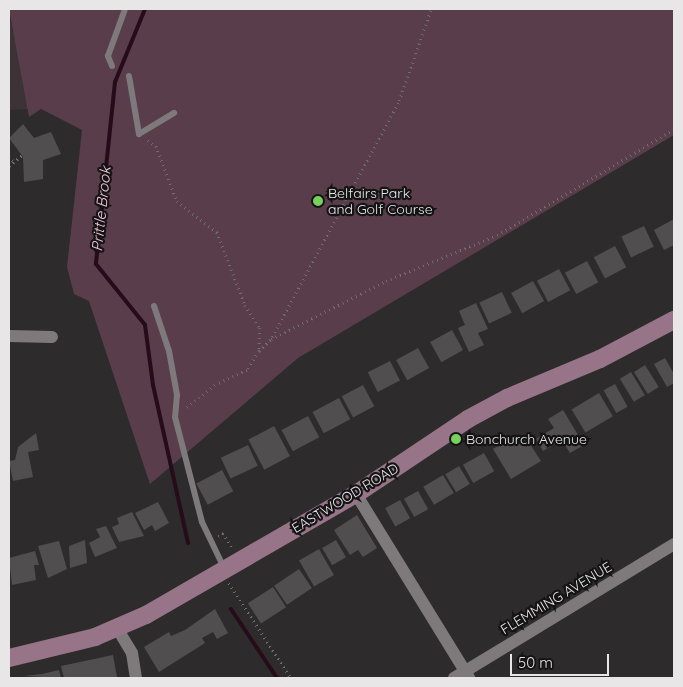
<!DOCTYPE html>
<style>
body{margin:0}
#map{position:relative;width:683px;height:687px;overflow:hidden;background:#2e2b2c;font-family:Quicksand,sans-serif}
div>[style]{position:absolute}
.built>*{inset:0;background:#3c3337}
.green>*{inset:0;background:#5a3d4b}
.stream>*{height:4px;margin:-2px;padding:0 2px;transform-origin:2px;border-radius:2px;background:#260c1a}
.building>*{inset:0;background:#514e4f;transform-origin:0 0}
.path>*{height:2.5px;margin-top:-1.25px;transform-origin:0;background:repeating-linear-gradient(90deg,#706d6e 0 1px,transparent 0 5px)}
.lane>*{height:6px;margin:-3px;padding:0 3px;transform-origin:3px;border-radius:3px;background:#7e7a7c}
.street>*{height:12px;margin:-6px;padding:0 6px;transform-origin:6px;border-radius:6px;background:#7e7a7c}
.secondary>*{height:18px;margin:-9px;padding:0 9px;transform-origin:9px;border-radius:9px;background:#977487}
.dots>*{width:14px;height:14px;translate:-50% -50%;box-sizing:border-box;border:2px solid #151415;border-radius:50%}
span{translate:-50% -50%;white-space:nowrap;text-align:center;line-height:1.15;-webkit-text-stroke:4.5px #151415;paint-order:stroke}
.poi-label{font-size:14px;color:#e8e6e7}
.left{translate:0 -50%;text-align:left}
.street-label{font-size:14px;color:#e8e6e7}
.water-label{font-size:15px;color:#f8c7de;font-style:italic}
.frame{position:absolute;inset:0;border:10px solid #e8e6e7;pointer-events:none}
.scale{position:absolute;left:510px;top:654px;width:99px;height:22px;box-sizing:border-box;border:2px solid #e8e6e7;border-top:0;padding-left:6px;font-size:15px;line-height:18px;white-space:nowrap;color:#e8e6e7;-webkit-text-stroke:4px #151415;paint-order:stroke}
</style>
<div id="map">
<div class="built">
<div style="clip-path:polygon(9px 15px,32px 109px,9px 110px)"></div>
</div>
<div class="green">
<div style="clip-path:polygon(9px 9px,674px 9px,674px 135px,298px 358px,150px 484px,89px 301px,74px 294px,67px 267px,82px 130px,41px 109px,29px 117px)"></div>
</div>
<div class="stream">
<div style="left:145px;top:9px;width:79px;rotate:112.3deg"></div>
<div style="left:115px;top:82px;width:183px;rotate:96deg"></div>
<div style="left:96px;top:264px;width:78px;rotate:51.2deg"></div>
<div style="left:145px;top:325px;width:61px;rotate:82.4deg"></div>
<div style="left:153px;top:385px;width:162px;rotate:77.5deg"></div>
<div style="left:231px;top:609px;width:83px;rotate:56.3deg"></div>
</div>
<div class="building">
<div style="clip-path:polygon(23px 124px,34px 138px,51px 132px,61px 154px,43px 160px,43px 179px,24px 182px,23px 157px,9px 138px)"></div>
<div style="clip-path:polygon(674px 219px,674px 245px,664px 250px,654px 230px)"></div>
<div style="left:644px;top:226px;width:23px;height:25px;rotate:65deg"></div>
<div style="left:615px;top:246px;width:24px;height:24px;rotate:62deg"></div>
<div style="left:587px;top:261px;width:24px;height:25px;rotate:62deg"></div>
<div style="left:559px;top:269px;width:24px;height:25px;rotate:62deg"></div>
<div style="left:533px;top:281px;width:23px;height:25px;rotate:61deg"></div>
<div style="left:502px;top:292px;width:23px;height:25px;rotate:65deg"></div>
<div style="clip-path:polygon(476px 303px,488px 329px,478px 333px,484px 345px,469px 352px,458px 328px,465px 325px,459px 311px)"></div>
<div style="left:452px;top:330px;width:23px;height:25px;rotate:61deg"></div>
<div style="left:418px;top:348px;width:23px;height:25px;rotate:61deg"></div>
<div style="clip-path:polygon(665px 358px,674px 374px,674px 383px,667px 387px,654px 364px)"></div>
<div style="left:390px;top:361px;width:22px;height:25px;rotate:63deg"></div>
<div style="left:645px;top:365px;width:26px;height:13px;rotate:58deg"></div>
<div style="left:631px;top:372px;width:27px;height:13px;rotate:59deg"></div>
<div style="left:615px;top:384px;width:26px;height:13px;rotate:61deg"></div>
<div style="left:363px;top:385px;width:24px;height:24px;rotate:62deg"></div>
<div style="left:599px;top:393px;width:27px;height:32px;rotate:59deg"></div>
<div style="left:339px;top:398px;width:24px;height:30px;rotate:62deg"></div>
<div style="clip-path:polygon(563px 410px,584px 445px,570px 453px,562px 440px,543px 451px,536px 439px,554px 428px,548px 419px)"></div>
<div style="left:308px;top:416px;width:24px;height:30px;rotate:62deg"></div>
<div style="left:274px;top:426px;width:34px;height:29px;rotate:62deg"></div>
<div style="clip-path:polygon(36px 433px,39px 450px,28px 452px,33px 477px,13px 481px,9px 461px,15px 460px,18px 447px)"></div>
<div style="clip-path:polygon(513px 436px,517px 443px,526px 438px,541px 461px,511px 479px,493px 449px)"></div>
<div style="left:248px;top:445px;width:23px;height:30px;rotate:65deg"></div>
<div style="left:484px;top:453px;width:21px;height:24px;rotate:61deg"></div>
<div style="left:459px;top:466px;width:21px;height:16px;rotate:59deg"></div>
<div style="left:222px;top:470px;width:24px;height:29px;rotate:62deg"></div>
<div style="left:443px;top:475px;width:21px;height:23px;rotate:59deg"></div>
<div style="left:418px;top:491px;width:21px;height:16px;rotate:61deg"></div>
<div style="left:400px;top:500px;width:21px;height:17px;rotate:61deg"></div>
<div style="clip-path:polygon(158px 502px,169px 523px,155px 531px,152px 525px,144px 530px,135px 513px)"></div>
<div style="clip-path:polygon(132px 512px,144px 536px,119px 542px,112px 527px,119px 524px,117px 518px)"></div>
<div style="clip-path:polygon(357px 515px,377px 548px,363px 557px,358px 550px,350px 555px,334px 530px)"></div>
<div style="clip-path:polygon(106px 526px,117px 548px,95px 557px,89px 543px,100px 537px,96px 529px)"></div>
<div style="clip-path:polygon(85px 540px,87px 563px,70px 568px,69px 546px)"></div>
<div style="left:336px;top:540px;width:20px;height:16px;rotate:60deg"></div>
<div style="clip-path:polygon(59px 541px,67px 569px,48px 578px,38px 546px)"></div>
<div style="left:319px;top:549px;width:30px;height:23px;rotate:60deg"></div>
<div style="clip-path:polygon(35px 551px,39px 565px,34px 565px,36px 580px,12px 585px,9px 558px)"></div>
<div style="left:299px;top:569px;width:23px;height:30px;rotate:56deg"></div>
<div style="left:273px;top:587px;width:24px;height:30px;rotate:57deg"></div>
<div style="clip-path:polygon(215px 609px,228px 633px,217px 639px,213px 632px,202px 638px,205px 643px,159px 672px,144px 647px,169px 632px,171px 636px,185px 630px)"></div>
<div style="clip-path:polygon(113px 655px,117px 677px,64px 678px,61px 666px)"></div>
<div style="clip-path:polygon(59px 670px,61px 678px,24px 676px,42px 674px)"></div>
</div>
<div class="path">
<div style="left:148px;top:140px;width:10px;rotate:37deg"></div>
<div style="left:156px;top:146px;width:59px;rotate:69.1deg"></div>
<div style="left:177px;top:201px;width:51px;rotate:37.8deg"></div>
<div style="left:217px;top:232px;width:78px;rotate:69deg"></div>
<div style="left:245px;top:305px;width:27px;rotate:57deg"></div>
<div style="left:260px;top:328px;width:23px;rotate:92deg"></div>
<div style="left:259px;top:351px;width:22px;rotate:122deg"></div>
<div style="left:247px;top:370px;width:35px;rotate:155deg"></div>
<div style="left:215px;top:385px;width:38px;rotate:141deg"></div>
<div style="left:9px;top:156px;width:8px;rotate:50deg"></div>
<div style="left:9px;top:166px;width:17px;rotate:-40deg"></div>
<div style="left:272px;top:337px;width:268px;rotate:-61.7deg"></div>
<div style="left:399px;top:101px;width:97px;rotate:-70.8deg"></div>
<div style="left:259px;top:351px;width:17px;rotate:-45deg"></div>
<div style="left:271px;top:339px;width:129px;rotate:-26.8deg"></div>
<div style="left:386px;top:281px;width:120px;rotate:-22.5deg"></div>
<div style="left:497px;top:235px;width:206px;rotate:-30.9deg"></div>
<div style="left:218px;top:536px;width:6px;rotate:-31deg"></div>
<div style="left:223px;top:533px;width:19px;rotate:58deg"></div>
<div style="left:229px;top:583px;width:113px;rotate:56.9deg"></div>
</div>
<div class="lane">
<div style="left:112px;top:66px;width:11px;rotate:-112deg"></div>
<div style="left:108px;top:56px;width:50px;rotate:-70.1deg"></div>
<div style="left:129px;top:76px;width:59px;rotate:80.2deg"></div>
<div style="left:139px;top:134px;width:41px;rotate:-31deg"></div>
<div style="left:154px;top:306px;width:47px;rotate:71.6deg"></div>
<div style="left:169px;top:351px;width:45px;rotate:79.7deg"></div>
<div style="left:177px;top:395px;width:22px;rotate:95deg"></div>
<div style="left:175px;top:417px;width:108px;rotate:75.6deg"></div>
<div style="left:202px;top:522px;width:51px;rotate:64.4deg"></div>
</div>
<div class="street">
<div style="left:9px;top:336px;width:43px;rotate:1.3deg"></div>
<div style="left:356px;top:494px;width:216px;rotate:58.4deg"></div>
<div style="left:117px;top:628px;width:29px;rotate:59deg"></div>
<div style="left:132px;top:653px;width:25px;rotate:81deg"></div>
<div style="left:454px;top:678px;width:258px;rotate:-31.3deg"></div>
</div>
<div class="secondary">
<div style="left:9px;top:658px;width:89px;rotate:-13.7deg"></div>
<div style="left:95px;top:637px;width:56px;rotate:-23.3deg"></div>
<div style="left:146px;top:615px;width:242px;rotate:-30deg"></div>
<div style="left:356px;top:494px;width:135px;rotate:-33.8deg"></div>
<div style="left:468px;top:419px;width:44px;rotate:-28.3deg"></div>
<div style="left:507px;top:398px;width:101px;rotate:-22.8deg"></div>
<div style="left:600px;top:359px;width:84px;rotate:-27.8deg"></div>
</div>
<div class="dots">
<div style="left:318px;top:201px;background:#76d25a"></div>
<div style="left:456px;top:439px;background:#76d25a"></div>
</div>
<div class="poi-label">
<span class="left" style="left:328px;top:201px">Belfairs Park<br>and Golf Course</span>
<span class="left" style="left:466px;top:439px">Bonchurch Avenue</span>
</div>
<div class="street-label">
<span style="left:345px;top:498px;rotate:-31deg">EASTWOOD ROAD</span>
<span style="left:556px;top:598px;rotate:-31deg">FLEMMING AVENUE</span>
</div>
<div class="water-label">
<span style="left:101px;top:209px;rotate:-84deg">Prittle Brook</span>
</div>
<div class="frame"></div>
<div class="scale">50 m</div>
</div>
